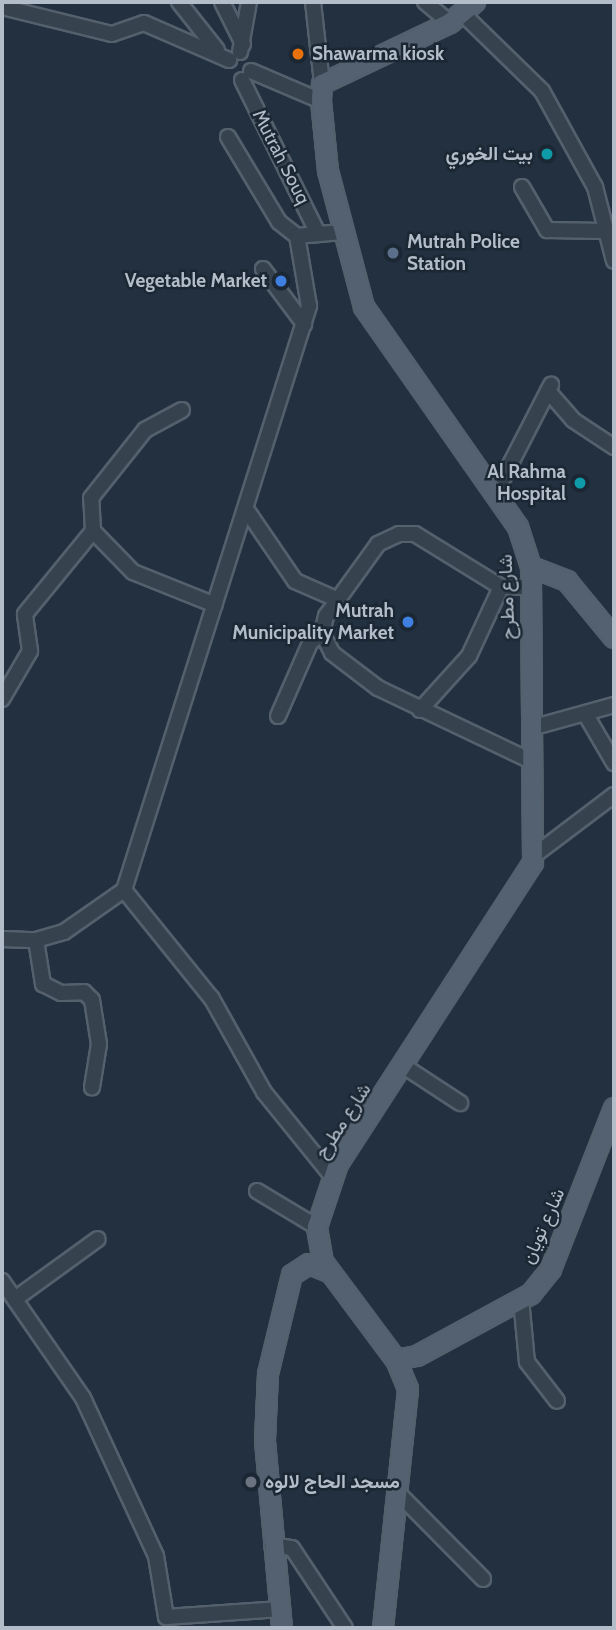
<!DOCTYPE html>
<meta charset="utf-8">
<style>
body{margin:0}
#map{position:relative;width:616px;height:1630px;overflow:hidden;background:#223040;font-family:Cabin,Vazirmatn,sans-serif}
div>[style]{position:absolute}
.roads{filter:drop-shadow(2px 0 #55606d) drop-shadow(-2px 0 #55606d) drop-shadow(0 2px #55606d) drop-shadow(0 -2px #55606d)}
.minor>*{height:14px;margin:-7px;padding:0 7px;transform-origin:7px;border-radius:7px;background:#37424f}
.major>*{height:18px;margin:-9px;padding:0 9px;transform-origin:9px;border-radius:9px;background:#546170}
.dots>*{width:19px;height:19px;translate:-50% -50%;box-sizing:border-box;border:4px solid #1c2734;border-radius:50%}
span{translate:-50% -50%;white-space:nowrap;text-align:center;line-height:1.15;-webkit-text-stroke:5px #1c2734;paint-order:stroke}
.poi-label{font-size:19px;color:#b3bdca;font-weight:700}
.left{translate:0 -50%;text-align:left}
.right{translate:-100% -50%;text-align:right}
.street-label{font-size:19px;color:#b3bdca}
.frame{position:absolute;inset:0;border:4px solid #b3bdca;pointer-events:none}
</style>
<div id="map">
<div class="roads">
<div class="minor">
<div style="left:179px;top:2px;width:61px;rotate:51.6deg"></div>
<div style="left:222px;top:2px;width:47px;rotate:63.4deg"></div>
<div style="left:313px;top:2px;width:82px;rotate:83.7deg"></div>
<div style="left:425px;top:2px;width:33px;rotate:40deg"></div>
<div style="left:2px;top:7px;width:113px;rotate:13.8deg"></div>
<div style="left:112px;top:34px;width:34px;rotate:-19deg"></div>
<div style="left:144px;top:23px;width:93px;rotate:23.5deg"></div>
<div style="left:463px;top:14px;width:110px;rotate:44.3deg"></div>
<div style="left:542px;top:91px;width:110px;rotate:61.1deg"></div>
<div style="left:595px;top:187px;width:76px;rotate:75.6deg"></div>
<div style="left:240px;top:52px;width:51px;rotate:-79.8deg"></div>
<div style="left:251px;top:71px;width:76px;rotate:23.2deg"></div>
<div style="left:242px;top:80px;width:172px;rotate:63.7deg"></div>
<div style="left:228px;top:137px;width:99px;rotate:59deg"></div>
<div style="left:279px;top:222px;width:23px;rotate:38deg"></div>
<div style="left:522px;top:187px;width:50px;rotate:59.8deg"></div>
<div style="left:547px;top:230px;width:58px;rotate:1deg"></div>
<div style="left:263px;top:269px;width:69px;rotate:53.3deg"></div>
<div style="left:548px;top:391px;width:38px;rotate:49deg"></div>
<div style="left:573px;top:420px;width:49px;rotate:33.4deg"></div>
<div style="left:495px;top:494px;width:123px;rotate:-62.8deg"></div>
<div style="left:248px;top:512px;width:83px;rotate:55.7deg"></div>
<div style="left:295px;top:581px;width:47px;rotate:23.8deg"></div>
<div style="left:93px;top:531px;width:57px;rotate:45.7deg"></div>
<div style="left:133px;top:572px;width:88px;rotate:21.9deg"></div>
<div style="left:530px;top:587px;width:29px;rotate:180deg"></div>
<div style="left:501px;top:587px;width:101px;rotate:-148.4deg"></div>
<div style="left:415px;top:534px;width:16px;rotate:180deg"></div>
<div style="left:399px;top:534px;width:23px;rotate:155deg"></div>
<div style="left:378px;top:544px;width:89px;rotate:125.8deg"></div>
<div style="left:326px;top:616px;width:17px;rotate:103deg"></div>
<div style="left:322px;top:633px;width:22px;rotate:63deg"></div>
<div style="left:332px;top:653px;width:58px;rotate:37.3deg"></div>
<div style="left:378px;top:688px;width:172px;rotate:25.5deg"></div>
<div style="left:2px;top:699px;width:56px;rotate:-59.7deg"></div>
<div style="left:30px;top:651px;width:37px;rotate:-98deg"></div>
<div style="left:25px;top:614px;width:107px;rotate:-50.7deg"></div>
<div style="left:93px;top:531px;width:33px;rotate:-93deg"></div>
<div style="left:91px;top:498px;width:87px;rotate:-51.5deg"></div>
<div style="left:145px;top:430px;width:42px;rotate:-28.4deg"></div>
<div style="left:420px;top:710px;width:73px;rotate:-47.8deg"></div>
<div style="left:469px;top:656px;width:76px;rotate:-65.1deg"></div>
<div style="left:586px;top:715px;width:56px;rotate:59.7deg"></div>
<div style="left:278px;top:716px;width:80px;rotate:-66.3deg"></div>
<div style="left:310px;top:643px;width:16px;rotate:-40deg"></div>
<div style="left:531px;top:728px;width:86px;rotate:-15.5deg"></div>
<div style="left:536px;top:854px;width:98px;rotate:-37.1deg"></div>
<div style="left:2px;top:939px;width:34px;rotate:2deg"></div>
<div style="left:36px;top:940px;width:29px;rotate:-16deg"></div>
<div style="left:64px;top:932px;width:73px;rotate:-35deg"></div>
<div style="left:36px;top:940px;width:45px;rotate:81deg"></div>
<div style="left:43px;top:984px;width:20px;rotate:27deg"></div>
<div style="left:61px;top:993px;width:23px;rotate:-2deg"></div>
<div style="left:84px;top:992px;width:11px;rotate:45deg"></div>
<div style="left:92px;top:1000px;width:45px;rotate:81deg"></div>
<div style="left:99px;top:1044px;width:44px;rotate:99.2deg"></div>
<div style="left:405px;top:1067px;width:66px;rotate:33.2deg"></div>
<div style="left:332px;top:1176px;width:108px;rotate:-129deg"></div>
<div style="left:264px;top:1092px;width:107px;rotate:-119.2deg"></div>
<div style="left:212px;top:999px;width:140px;rotate:-128.9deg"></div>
<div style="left:124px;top:890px;width:613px;rotate:-72.42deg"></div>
<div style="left:309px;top:306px;width:71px;rotate:-99.7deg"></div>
<div style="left:297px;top:236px;width:45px;rotate:-5.1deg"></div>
<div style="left:257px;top:1191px;width:70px;rotate:31deg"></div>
<div style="left:2px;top:1281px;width:142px;rotate:55.3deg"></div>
<div style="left:83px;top:1398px;width:174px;rotate:65.2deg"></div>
<div style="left:156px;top:1556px;width:62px;rotate:80.7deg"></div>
<div style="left:166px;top:1617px;width:115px;rotate:-4deg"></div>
<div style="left:15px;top:1299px;width:102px;rotate:-35.9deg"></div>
<div style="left:521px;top:1299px;width:63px;rotate:84.6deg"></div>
<div style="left:527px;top:1362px;width:49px;rotate:52.4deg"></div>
<div style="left:398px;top:1493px;width:121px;rotate:45.3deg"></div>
<div style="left:272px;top:1545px;width:20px;rotate:9deg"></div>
<div style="left:292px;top:1548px;width:96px;rotate:56.5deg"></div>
</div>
<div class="major">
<div style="left:531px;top:567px;width:39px;rotate:21deg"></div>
<div style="left:567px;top:581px;width:74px;rotate:50.5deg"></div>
<div style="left:396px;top:1360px;width:21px;rotate:-11deg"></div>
<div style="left:417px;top:1356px;width:130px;rotate:-28.5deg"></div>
<div style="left:531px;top:1294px;width:32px;rotate:-51deg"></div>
<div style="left:551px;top:1269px;width:173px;rotate:-68.6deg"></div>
<div style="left:282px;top:1628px;width:189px;rotate:-95.2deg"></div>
<div style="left:265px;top:1440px;width:66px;rotate:-87.4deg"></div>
<div style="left:268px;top:1374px;width:102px;rotate:-76.4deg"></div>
<div style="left:292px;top:1275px;width:20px;rotate:-33deg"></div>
<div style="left:309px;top:1264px;width:24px;rotate:22deg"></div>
<div style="left:383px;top:1628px;width:240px;rotate:-84deg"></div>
<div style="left:408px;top:1389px;width:31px;rotate:-112deg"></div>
<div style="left:396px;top:1360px;width:122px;rotate:-126.7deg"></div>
<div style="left:323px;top:1262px;width:36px;rotate:-100deg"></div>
<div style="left:317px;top:1227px;width:66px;rotate:-71.6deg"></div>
<div style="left:338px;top:1164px;width:359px;rotate:-57.1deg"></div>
<div style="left:533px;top:863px;width:296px;rotate:-90.4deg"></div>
<div style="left:531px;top:567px;width:42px;rotate:-108deg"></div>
<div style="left:518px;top:527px;width:269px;rotate:-125deg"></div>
<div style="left:364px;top:307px;width:141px;rotate:-104.8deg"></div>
<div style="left:328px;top:171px;width:70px;rotate:-95.7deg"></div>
<div style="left:321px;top:101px;width:17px;rotate:-87deg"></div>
<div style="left:322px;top:84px;width:142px;rotate:-25.5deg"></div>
<div style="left:450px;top:23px;width:33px;rotate:-40deg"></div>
</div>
</div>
<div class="dots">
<div style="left:298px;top:54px;background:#e8710a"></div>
<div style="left:547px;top:154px;background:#0f9aa8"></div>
<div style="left:393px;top:253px;background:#5c6f8a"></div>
<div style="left:281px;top:281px;background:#3f7fe0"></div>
<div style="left:580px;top:483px;background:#0f9aa8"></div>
<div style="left:408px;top:622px;background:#3f7fe0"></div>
<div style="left:251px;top:1482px;background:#6b7280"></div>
</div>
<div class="poi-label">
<span class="left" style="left:312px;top:54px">Shawarma kiosk</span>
<span class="right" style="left:533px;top:154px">بيت الخوري</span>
<span class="left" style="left:407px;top:253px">Mutrah Police<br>Station</span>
<span class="right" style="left:267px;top:281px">Vegetable Market</span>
<span class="right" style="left:566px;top:483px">Al Rahma<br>Hospital</span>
<span class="right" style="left:394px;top:622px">Mutrah<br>Municipality Market</span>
<span class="left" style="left:265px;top:1482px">مسجد الحاج لالوه</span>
</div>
<div class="street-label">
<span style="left:281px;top:157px;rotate:63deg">Mutrah Souq</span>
<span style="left:507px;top:597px;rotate:-92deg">شارع مطرح</span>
<span style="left:343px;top:1121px;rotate:-57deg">شارع مطرح</span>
<span style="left:543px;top:1226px;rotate:-66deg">شارع تويان</span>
</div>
<div class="frame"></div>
</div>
